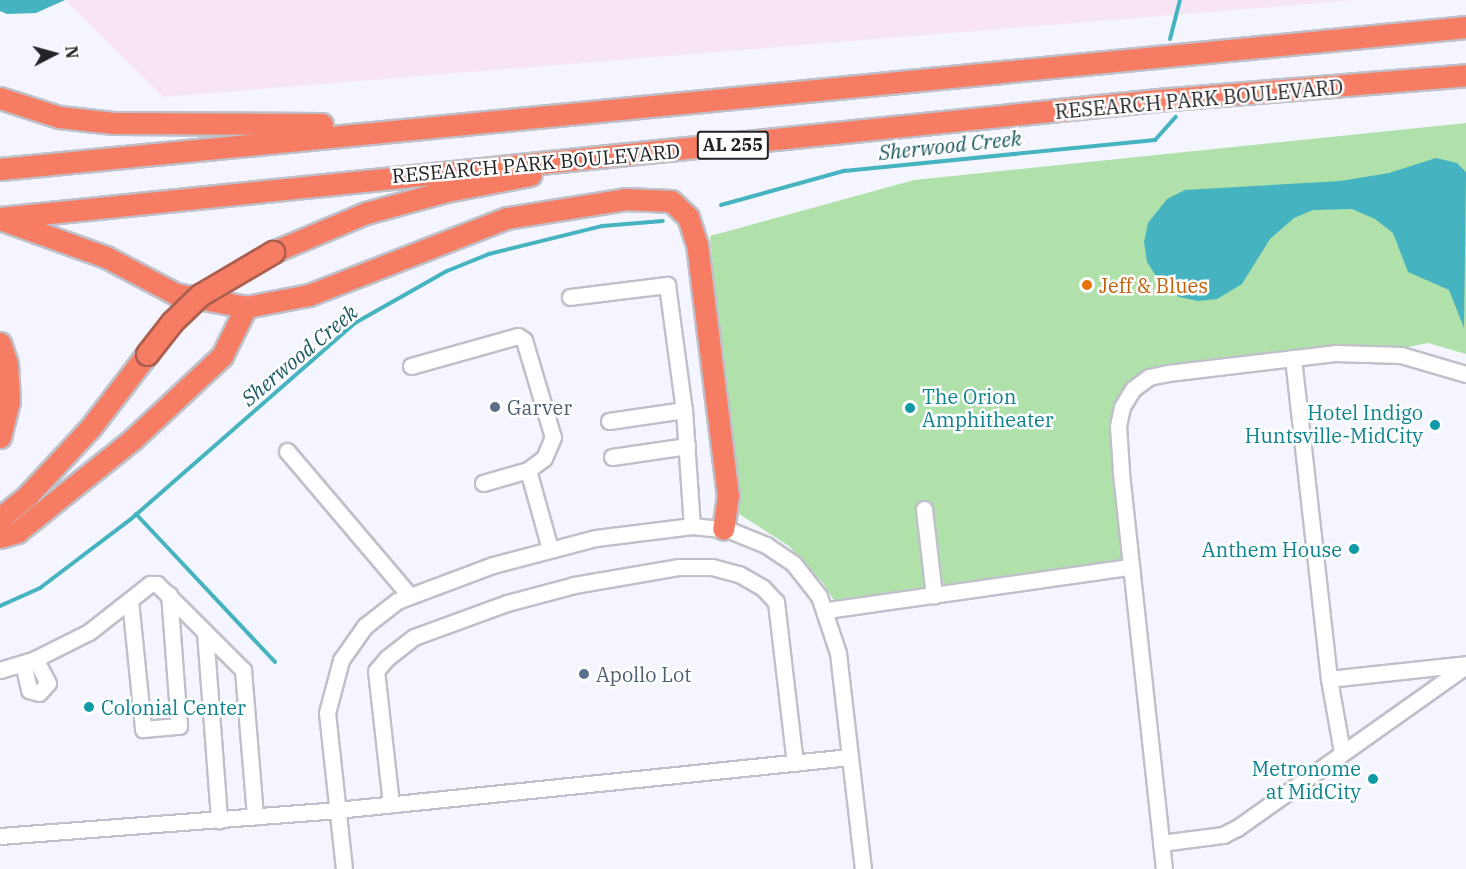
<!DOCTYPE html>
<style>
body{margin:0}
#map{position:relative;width:1466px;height:869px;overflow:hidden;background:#f4f5fe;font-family:"IBM Plex Serif",serif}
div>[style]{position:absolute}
.commercial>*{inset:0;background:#f7e5f6}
.green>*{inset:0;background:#b0e1ab}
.water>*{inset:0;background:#46b4c0}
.stream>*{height:4px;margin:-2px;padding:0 2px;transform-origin:2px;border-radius:2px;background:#46b4c0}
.roads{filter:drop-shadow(2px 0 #bfc0c9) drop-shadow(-2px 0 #bfc0c9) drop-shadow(0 2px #bfc0c9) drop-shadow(0 -2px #bfc0c9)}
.minor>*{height:15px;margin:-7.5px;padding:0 7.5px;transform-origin:7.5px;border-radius:7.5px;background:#fff}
.highway>*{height:21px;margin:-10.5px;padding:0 10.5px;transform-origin:10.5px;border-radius:10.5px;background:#f67d63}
.bridges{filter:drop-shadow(2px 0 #ac5e4e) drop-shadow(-2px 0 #ac5e4e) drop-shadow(0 2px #ac5e4e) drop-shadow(0 -2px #ac5e4e)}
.highway-bridge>*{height:21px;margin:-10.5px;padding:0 10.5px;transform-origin:10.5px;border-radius:10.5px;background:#f67d63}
.dots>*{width:16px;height:16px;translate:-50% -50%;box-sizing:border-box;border:3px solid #fff;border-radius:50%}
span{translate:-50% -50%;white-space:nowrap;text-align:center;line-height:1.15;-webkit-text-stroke:5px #fff;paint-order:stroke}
.shield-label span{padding:2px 4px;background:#fff;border:2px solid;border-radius:4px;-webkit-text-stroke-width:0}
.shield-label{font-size:18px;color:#222326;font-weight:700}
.street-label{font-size:20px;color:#222326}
.food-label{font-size:20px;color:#c56008}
.left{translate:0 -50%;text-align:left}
.culture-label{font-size:20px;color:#0d838f}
.right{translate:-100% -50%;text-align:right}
.service-label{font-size:20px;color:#4e5e75}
.water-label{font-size:21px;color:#1b5960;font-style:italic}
.north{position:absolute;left:24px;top:24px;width:60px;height:60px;-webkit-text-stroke:4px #fff;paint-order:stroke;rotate:84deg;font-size:16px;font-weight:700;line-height:24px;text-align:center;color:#222326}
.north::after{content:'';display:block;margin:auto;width:21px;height:27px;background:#222326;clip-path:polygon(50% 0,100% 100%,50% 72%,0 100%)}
</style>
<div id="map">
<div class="commercial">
<div style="clip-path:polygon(65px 0,1357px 0,163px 97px)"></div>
</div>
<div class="green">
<div style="clip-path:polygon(1466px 123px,1466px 354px,1428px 343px,1378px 353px,1149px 377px,1122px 407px,1131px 567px,835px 602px,823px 583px,789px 546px,736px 512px,710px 236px,914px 180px)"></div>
</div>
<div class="water">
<div style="clip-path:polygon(0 0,65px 0,36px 13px,7px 14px,0 11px)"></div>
<div style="clip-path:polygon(1436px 158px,1457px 163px,1466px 172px,1464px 328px,1449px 290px,1408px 272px,1393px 233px,1375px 219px,1352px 209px,1313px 210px,1294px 218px,1270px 239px,1242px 284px,1217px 299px,1198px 301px,1179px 297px,1163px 287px,1147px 262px,1144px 242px,1148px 223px,1167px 199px,1185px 190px,1340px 181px,1389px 173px)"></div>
</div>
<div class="stream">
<div style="left:1170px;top:39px;width:40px;rotate:-75.6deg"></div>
<div style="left:721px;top:205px;width:128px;rotate:-15.5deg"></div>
<div style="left:844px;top:171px;width:313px;rotate:-5.7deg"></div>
<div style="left:1155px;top:140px;width:31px;rotate:-48deg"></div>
<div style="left:136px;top:514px;width:203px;rotate:46.8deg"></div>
<div style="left:0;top:606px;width:44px;rotate:-24.2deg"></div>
<div style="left:40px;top:588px;width:114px;rotate:-37.2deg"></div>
<div style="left:131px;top:519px;width:298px;rotate:-41.2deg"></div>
<div style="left:355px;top:323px;width:106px;rotate:-29.5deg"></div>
<div style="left:447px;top:271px;width:45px;rotate:-22deg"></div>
<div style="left:489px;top:254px;width:116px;rotate:-13.9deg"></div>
<div style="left:602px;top:226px;width:61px;rotate:-4.7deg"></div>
</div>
<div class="roads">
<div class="minor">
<div style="left:570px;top:297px;width:98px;rotate:-7.1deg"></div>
<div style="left:667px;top:285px;width:126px;rotate:82.3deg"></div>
<div style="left:684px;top:410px;width:116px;rotate:86.1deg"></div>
<div style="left:1293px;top:358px;width:323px;rotate:83.6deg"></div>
<div style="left:1329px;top:679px;width:74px;rotate:79.9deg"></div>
<div style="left:411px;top:366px;width:111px;rotate:-15.7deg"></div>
<div style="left:518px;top:336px;width:7px;rotate:34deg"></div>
<div style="left:524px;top:340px;width:101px;rotate:73.4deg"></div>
<div style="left:553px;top:437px;width:23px;rotate:113deg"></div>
<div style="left:544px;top:458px;width:20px;rotate:143deg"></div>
<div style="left:528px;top:470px;width:82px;rotate:74.4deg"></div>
<div style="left:609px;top:421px;width:76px;rotate:-8.3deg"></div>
<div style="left:287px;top:451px;width:189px;rotate:49.7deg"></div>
<div style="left:612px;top:457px;width:76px;rotate:-8.3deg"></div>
<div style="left:483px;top:483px;width:47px;rotate:-16.1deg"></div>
<div style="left:924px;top:509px;width:87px;rotate:83.4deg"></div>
<div style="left:130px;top:600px;width:130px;rotate:84.2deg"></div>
<div style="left:143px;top:729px;width:36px;rotate:-5deg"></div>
<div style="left:179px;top:726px;width:132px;rotate:-94.3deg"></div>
<div style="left:827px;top:610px;width:307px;rotate:-8.1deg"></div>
<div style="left:205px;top:632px;width:189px;rotate:85.7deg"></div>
<div style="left:23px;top:663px;width:28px;rotate:77deg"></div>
<div style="left:29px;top:690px;width:10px;rotate:17deg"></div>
<div style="left:39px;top:693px;width:13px;rotate:-48deg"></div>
<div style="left:48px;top:683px;width:27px;rotate:-118deg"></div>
<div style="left:0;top:670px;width:37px;rotate:-17deg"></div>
<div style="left:35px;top:659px;width:60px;rotate:-26.6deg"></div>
<div style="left:89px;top:632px;width:78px;rotate:-38.2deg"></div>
<div style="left:150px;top:584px;width:7px"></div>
<div style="left:157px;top:584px;width:122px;rotate:45deg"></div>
<div style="left:243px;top:670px;width:147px;rotate:85.3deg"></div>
<div style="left:1329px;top:679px;width:138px;rotate:-6.2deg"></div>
<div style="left:391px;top:804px;width:134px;rotate:-96.4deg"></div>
<div style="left:376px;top:671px;width:17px;rotate:-50deg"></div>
<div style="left:387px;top:658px;width:34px;rotate:-38deg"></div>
<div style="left:414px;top:637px;width:99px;rotate:-20.1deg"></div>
<div style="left:507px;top:603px;width:69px;rotate:-15deg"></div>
<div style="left:574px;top:585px;width:107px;rotate:-9.7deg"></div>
<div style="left:679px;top:567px;width:33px"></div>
<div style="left:712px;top:567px;width:28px;rotate:15deg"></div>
<div style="left:739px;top:574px;width:28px;rotate:30deg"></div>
<div style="left:763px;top:588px;width:19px;rotate:47deg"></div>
<div style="left:776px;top:602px;width:162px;rotate:83.3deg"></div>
<div style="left:0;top:836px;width:338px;rotate:-4.4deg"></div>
<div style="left:337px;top:810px;width:516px;rotate:-5.9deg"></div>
<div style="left:1161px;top:843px;width:63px;rotate:-7.4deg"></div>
<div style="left:1223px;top:835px;width:16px;rotate:-27deg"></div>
<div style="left:1237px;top:828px;width:281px;rotate:-35.3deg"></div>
<div style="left:344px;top:869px;width:157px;rotate:-96.2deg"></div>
<div style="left:327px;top:713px;width:55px;rotate:-75.2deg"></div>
<div style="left:341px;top:660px;width:42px;rotate:-54.8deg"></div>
<div style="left:365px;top:626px;width:41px;rotate:-38deg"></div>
<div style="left:397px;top:601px;width:103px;rotate:-20.6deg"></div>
<div style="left:493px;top:565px;width:106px;rotate:-14.7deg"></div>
<div style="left:596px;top:538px;width:97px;rotate:-7.1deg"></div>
<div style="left:692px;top:526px;width:37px;rotate:6deg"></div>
<div style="left:729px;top:530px;width:40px;rotate:22deg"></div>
<div style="left:766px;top:545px;width:32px;rotate:34deg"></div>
<div style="left:793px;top:563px;width:42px;rotate:51.8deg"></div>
<div style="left:819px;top:596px;width:60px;rotate:71.6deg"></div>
<div style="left:838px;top:653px;width:217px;rotate:83.4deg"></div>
<div style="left:1164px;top:869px;width:401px;rotate:-96.2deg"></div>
<div style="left:1121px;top:470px;width:44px;rotate:-93.9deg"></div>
<div style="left:1118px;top:426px;width:19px;rotate:-78deg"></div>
<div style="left:1122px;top:407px;width:21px;rotate:-59deg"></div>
<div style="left:1133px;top:389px;width:20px;rotate:-37deg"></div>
<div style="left:1149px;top:377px;width:19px;rotate:-12deg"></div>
<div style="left:1168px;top:373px;width:168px;rotate:-6.8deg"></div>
<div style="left:1335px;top:353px;width:66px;rotate:1.7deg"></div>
<div style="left:1401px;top:355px;width:68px;rotate:16.3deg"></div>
</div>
<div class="highway">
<div style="left:0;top:98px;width:62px;rotate:17.9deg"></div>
<div style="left:59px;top:117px;width:55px;rotate:6.2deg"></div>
<div style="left:114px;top:123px;width:208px;rotate:0.3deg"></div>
<div style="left:0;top:169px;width:1473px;rotate:-5.53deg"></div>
<div style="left:0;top:218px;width:1164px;rotate:-5.82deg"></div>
<div style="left:1158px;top:100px;width:309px;rotate:-4.6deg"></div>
<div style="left:3px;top:220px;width:109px;rotate:19.8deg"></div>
<div style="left:106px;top:257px;width:79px;rotate:27.9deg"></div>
<div style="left:176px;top:294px;width:71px;rotate:10.5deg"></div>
<div style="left:246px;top:307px;width:64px;rotate:-10.8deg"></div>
<div style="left:309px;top:295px;width:212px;rotate:-21.3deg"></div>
<div style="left:507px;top:218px;width:120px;rotate:-9.1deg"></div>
<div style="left:625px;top:199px;width:46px;rotate:2.5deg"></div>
<div style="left:671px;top:201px;width:23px;rotate:43deg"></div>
<div style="left:688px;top:217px;width:28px;rotate:72deg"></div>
<div style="left:697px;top:244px;width:253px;rotate:83deg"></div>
<div style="left:728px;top:495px;width:34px;rotate:98deg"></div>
<div style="left:273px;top:252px;width:101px;rotate:-22.8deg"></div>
<div style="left:366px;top:213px;width:84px;rotate:-15.2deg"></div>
<div style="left:447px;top:191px;width:85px;rotate:-10.9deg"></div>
<div style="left:0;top:343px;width:21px;rotate:71deg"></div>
<div style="left:7px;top:363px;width:38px;rotate:87deg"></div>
<div style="left:9px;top:401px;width:37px;rotate:104deg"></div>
<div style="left:0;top:518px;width:36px;rotate:-39deg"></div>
<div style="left:28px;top:495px;width:93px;rotate:-47.2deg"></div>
<div style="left:91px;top:427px;width:92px;rotate:-52.5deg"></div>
<div style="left:0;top:537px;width:18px;rotate:-16deg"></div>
<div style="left:17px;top:532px;width:149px;rotate:-38.7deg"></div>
<div style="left:133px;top:439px;width:122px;rotate:-43deg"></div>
<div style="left:222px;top:356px;width:55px;rotate:-63.9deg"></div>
</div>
</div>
<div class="bridges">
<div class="highway-bridge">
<div style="left:147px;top:354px;width:41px;rotate:-52deg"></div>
<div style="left:172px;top:322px;width:39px;rotate:-44deg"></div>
<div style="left:200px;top:295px;width:85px;rotate:-30.5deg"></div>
</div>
</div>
<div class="dots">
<div style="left:1087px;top:285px;background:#e8710a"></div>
<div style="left:495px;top:407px;background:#5c6f8a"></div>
<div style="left:910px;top:408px;background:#0f9aa8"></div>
<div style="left:1435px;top:425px;background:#0f9aa8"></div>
<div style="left:1354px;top:549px;background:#0f9aa8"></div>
<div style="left:584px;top:674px;background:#5c6f8a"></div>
<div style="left:89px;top:707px;background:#0f9aa8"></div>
<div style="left:1373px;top:779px;background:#0f9aa8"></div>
</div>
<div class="shield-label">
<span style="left:733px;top:145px">AL 255</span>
</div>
<div class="street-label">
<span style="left:1199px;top:99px;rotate:-5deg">RESEARCH PARK BOULEVARD</span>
<span style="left:536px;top:163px;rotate:-5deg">RESEARCH PARK BOULEVARD</span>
</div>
<div class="food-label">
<span class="left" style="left:1099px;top:285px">Jeff &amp; Blues</span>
</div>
<div class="culture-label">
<span class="left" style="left:922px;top:408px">The Orion<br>Amphitheater</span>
<span class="right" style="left:1423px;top:424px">Hotel Indigo<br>Huntsville-MidCity</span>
<span class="right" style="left:1342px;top:549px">Anthem House</span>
<span class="left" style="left:101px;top:707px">Colonial Center</span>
<span class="right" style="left:1361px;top:780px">Metronome<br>at MidCity</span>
</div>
<div class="service-label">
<span class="left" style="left:507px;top:407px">Garver</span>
<span class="left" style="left:596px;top:674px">Apollo Lot</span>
</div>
<div class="water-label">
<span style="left:950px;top:145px;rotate:-6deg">Sherwood Creek</span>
<span style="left:299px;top:355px;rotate:-40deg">Sherwood Creek</span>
</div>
<div class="north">N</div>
</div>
